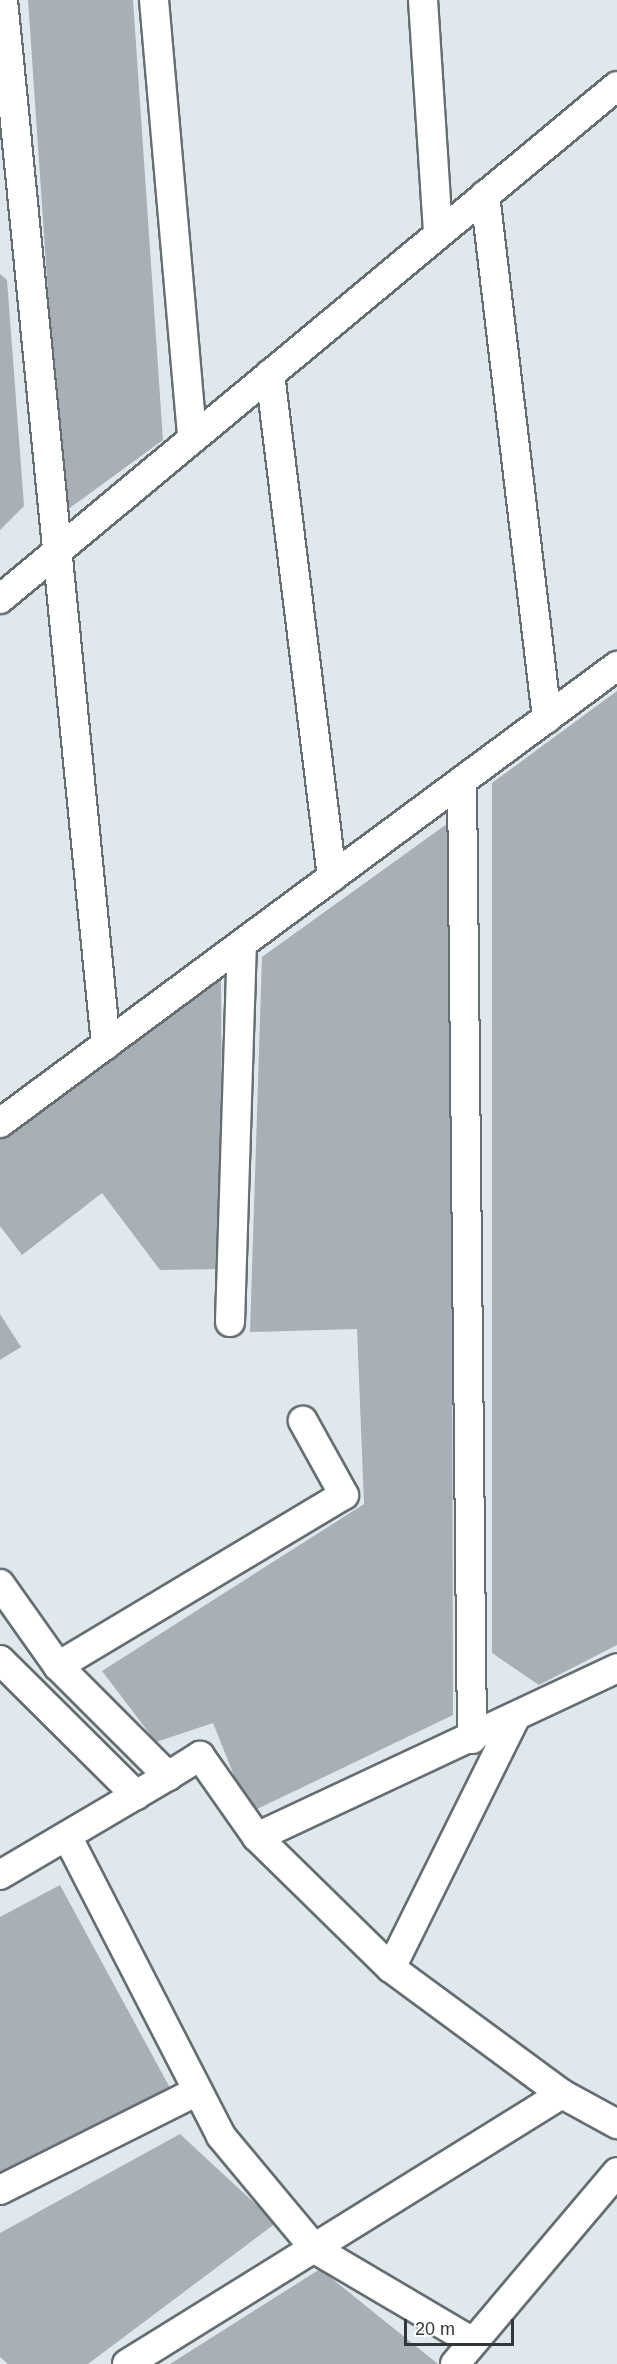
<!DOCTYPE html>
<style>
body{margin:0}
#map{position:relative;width:617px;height:2364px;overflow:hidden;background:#dfe9ed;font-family:Helvetica,sans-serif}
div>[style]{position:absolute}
.building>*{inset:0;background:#a9afb6}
.roads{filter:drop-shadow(2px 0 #656e71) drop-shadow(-2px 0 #656e71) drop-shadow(0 2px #656e71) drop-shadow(0 -2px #656e71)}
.minor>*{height:28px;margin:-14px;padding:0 14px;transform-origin:14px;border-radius:14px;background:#fff}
span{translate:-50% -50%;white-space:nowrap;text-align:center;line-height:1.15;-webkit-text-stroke:4.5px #fff;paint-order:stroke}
.scale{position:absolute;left:404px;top:2319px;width:110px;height:27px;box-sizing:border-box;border:3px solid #333739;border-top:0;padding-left:8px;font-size:18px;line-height:21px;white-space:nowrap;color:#333739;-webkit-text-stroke:4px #fff;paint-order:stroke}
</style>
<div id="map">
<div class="building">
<div style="clip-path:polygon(28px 0,133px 0,163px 440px,63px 513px)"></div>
<div style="clip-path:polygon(0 274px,7px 280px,24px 506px,0 530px)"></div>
<div style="clip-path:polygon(617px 691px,617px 1645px,539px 1685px,492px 1653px,492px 783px)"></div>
<div style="clip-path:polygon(451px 821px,453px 1715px,249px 1813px,213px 1723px,156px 1742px,102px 1671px,364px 1504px,357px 1329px,250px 1332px,262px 957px)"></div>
<div style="clip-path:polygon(221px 979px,223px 1269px,160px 1270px,102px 1193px,22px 1255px,0 1226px,0 1135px)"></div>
<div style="clip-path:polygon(0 1314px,21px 1347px,0 1360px)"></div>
<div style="clip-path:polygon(60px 1885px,170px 2088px,0 2180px,0 1917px)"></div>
<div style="clip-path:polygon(180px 2134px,276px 2223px,88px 2364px,8px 2364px,0 2357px,0 2233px)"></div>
<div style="clip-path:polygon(320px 2269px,438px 2364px,170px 2364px)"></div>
</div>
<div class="roads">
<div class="minor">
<div style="left:3px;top:0;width:1050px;rotate:84.37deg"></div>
<div style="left:154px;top:0;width:440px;rotate:85deg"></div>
<div style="left:423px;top:0;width:234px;rotate:86.3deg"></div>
<div style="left:485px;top:195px;width:527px;rotate:83.24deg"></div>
<div style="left:270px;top:374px;width:507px;rotate:82.97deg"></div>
<div style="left:0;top:599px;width:802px;rotate:-39.74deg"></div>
<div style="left:462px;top:781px;width:958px;rotate:89.4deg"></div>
<div style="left:0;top:1123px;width:768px;rotate:-36.53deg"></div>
<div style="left:230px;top:1322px;width:378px;rotate:-88.2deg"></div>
<div style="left:0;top:1584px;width:100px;rotate:54.7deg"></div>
<div style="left:58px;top:1666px;width:156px;rotate:45deg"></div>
<div style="left:168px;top:1776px;width:38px;rotate:-32deg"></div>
<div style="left:200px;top:1756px;width:99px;rotate:54.9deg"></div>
<div style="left:257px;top:1837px;width:187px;rotate:44.4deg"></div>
<div style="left:391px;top:1968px;width:212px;rotate:36.4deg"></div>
<div style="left:562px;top:2094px;width:63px;rotate:28.6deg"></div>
<div style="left:0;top:1660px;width:192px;rotate:44.8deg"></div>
<div style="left:58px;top:1666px;width:333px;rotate:-30.9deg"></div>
<div style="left:344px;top:1495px;width:85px;rotate:-119deg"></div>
<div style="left:67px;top:1836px;width:337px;rotate:62.8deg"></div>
<div style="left:221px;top:2136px;width:147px;rotate:50.2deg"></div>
<div style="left:315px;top:2249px;width:183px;rotate:30.5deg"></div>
<div style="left:257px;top:1837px;width:398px;rotate:-25.1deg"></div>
<div style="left:0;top:1875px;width:195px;rotate:-30.5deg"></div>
<div style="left:391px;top:1968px;width:279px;rotate:-63.6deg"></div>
<div style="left:0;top:2190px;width:221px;rotate:-26.6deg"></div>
<div style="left:127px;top:2364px;width:512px;rotate:-31.83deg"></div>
<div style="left:455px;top:2364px;width:251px;rotate:-49.8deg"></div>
</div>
</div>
<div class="scale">20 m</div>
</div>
